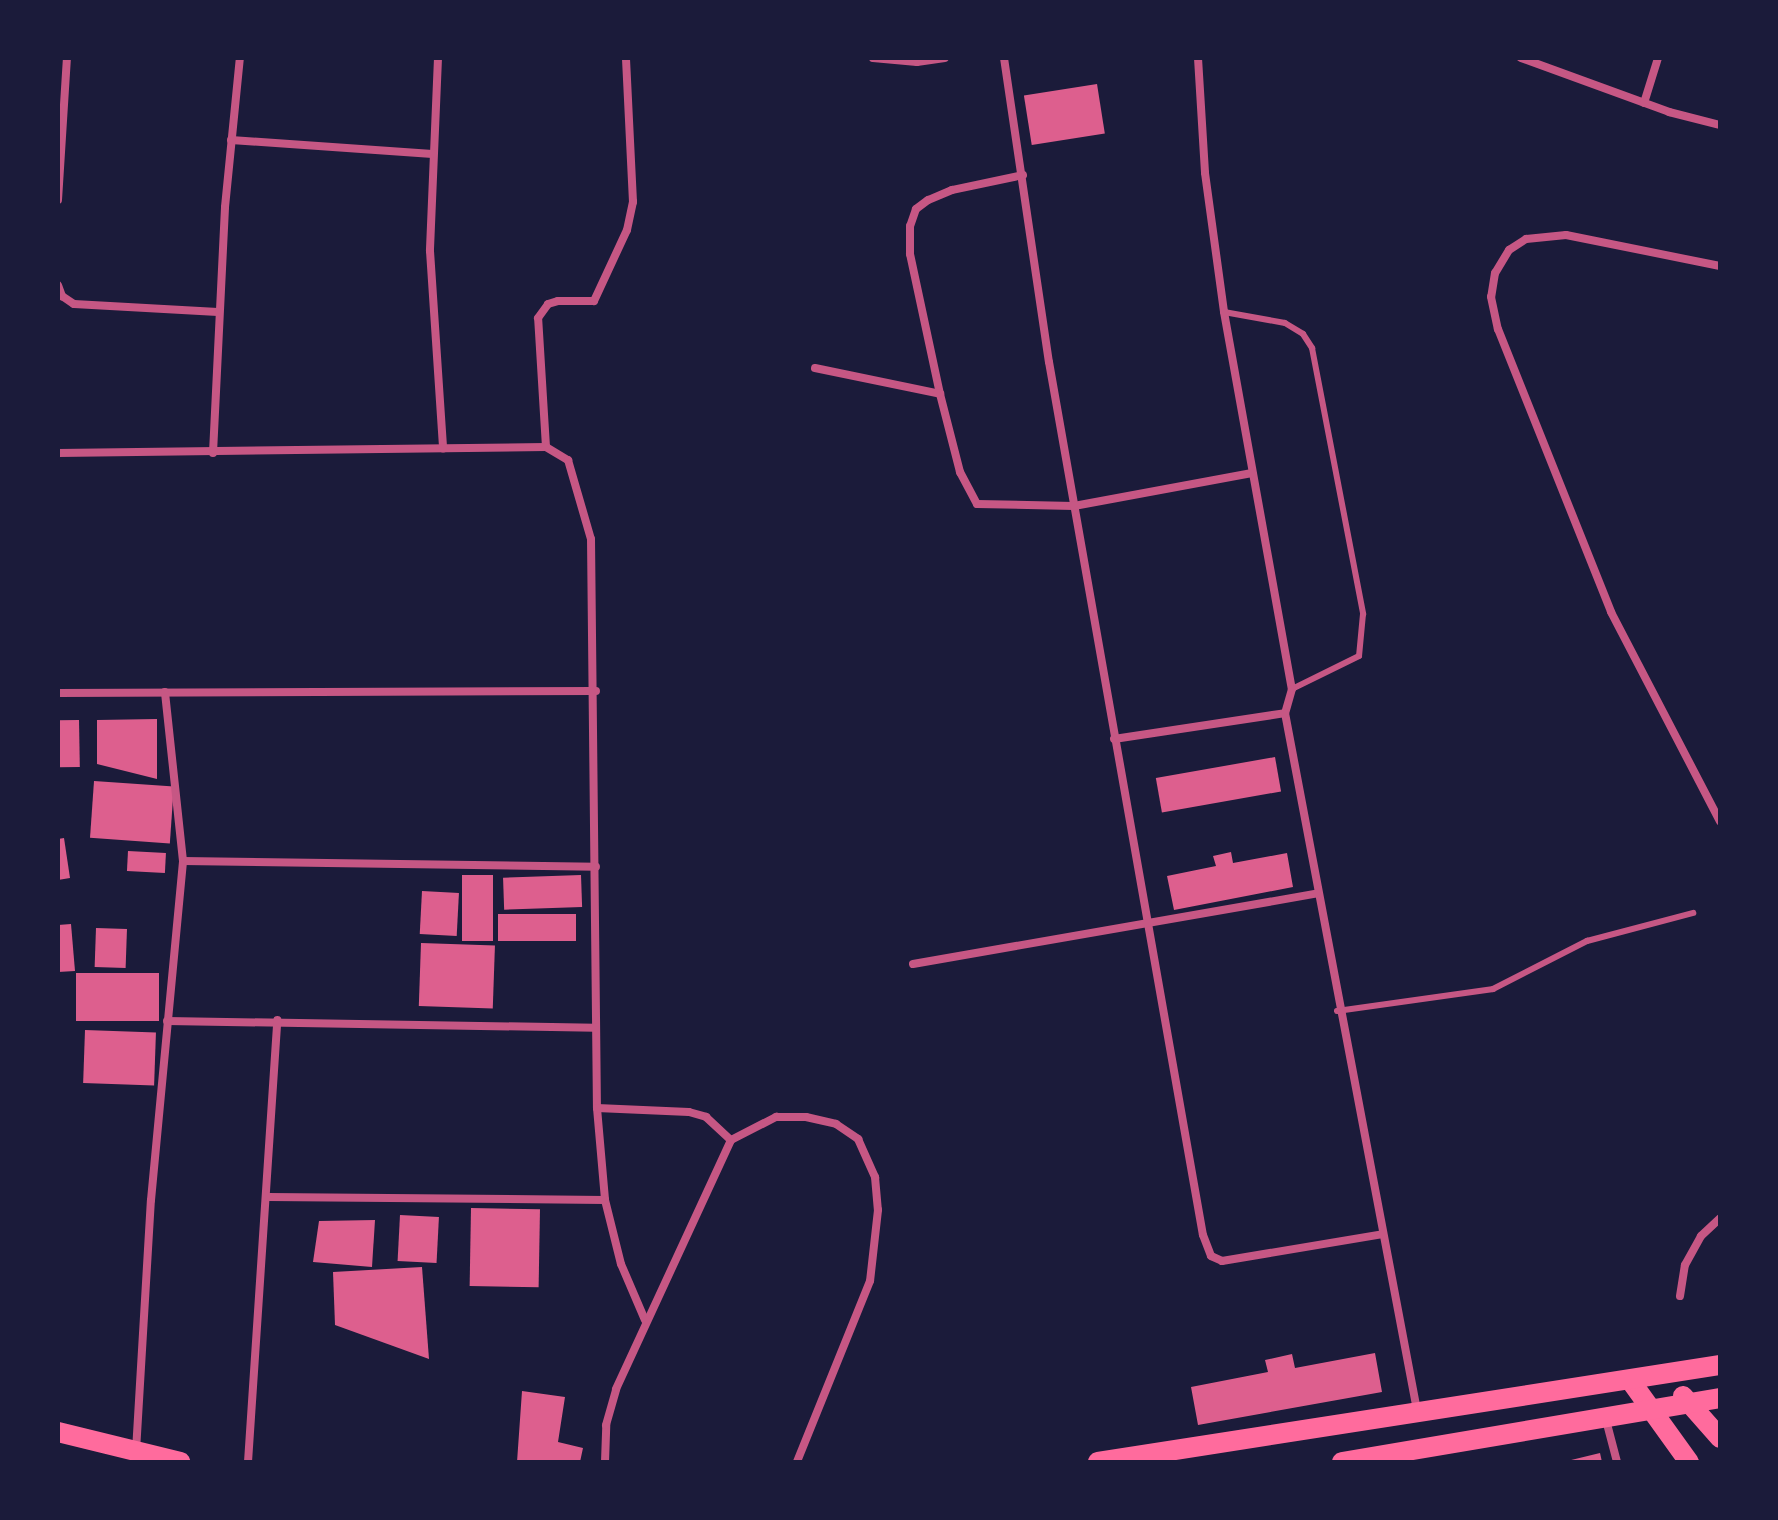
<!DOCTYPE html>
<style>
body{margin:0}
#map{position:relative;width:1778px;height:1520px;overflow:hidden;background:#1b1b3a;font-family:"Asap Condensed",sans-serif}
div>[style]{position:absolute}
.building>*{inset:0;background:#dd5f8e;transform-origin:0 0}
.service>*{height:6px;margin:-3px;padding:0 3px;transform-origin:3px;border-radius:3px;background:#c65784}
.minor>*{height:8px;margin:-4px;padding:0 4px;transform-origin:4px;border-radius:4px;background:#c65784}
.primary>*{height:20px;margin:-10px;padding:0 10px;transform-origin:10px;border-radius:10px;background:#ff6b9d}
span{translate:-50% -50%;white-space:nowrap;text-align:center;line-height:1.15;-webkit-text-stroke:8px #1b1b3a;paint-order:stroke}
.frame{position:absolute;inset:0;border:60px solid #1b1b3a;pointer-events:none}
</style>
<div id="map">
<div class="building">
<div style="left:1097px;top:84px;width:50px;height:74px;rotate:81deg"></div>
<div style="clip-path:polygon(157px 719px,157px 779px,97px 764px,97px 720px)"></div>
<div style="left:79px;top:720px;width:47px;height:21px;rotate:89deg"></div>
<div style="left:1275px;top:757px;width:35px;height:121px;rotate:80deg"></div>
<div style="left:94px;top:781px;width:80px;height:57px;rotate:4deg"></div>
<div style="clip-path:polygon(64px 838px,70px 878px,58px 880px,58px 839px)"></div>
<div style="left:128px;top:851px;width:38px;height:20px;rotate:3deg"></div>
<div style="clip-path:polygon(1231px 852px,1233px 863px,1287px 853px,1293px 887px,1174px 910px,1167px 876px,1216px 866px,1213px 856px)"></div>
<div style="left:462px;top:875px;width:31px;height:66px"></div>
<div style="left:581px;top:875px;width:32px;height:78px;rotate:88deg"></div>
<div style="left:422px;top:891px;width:37px;height:43px;rotate:3deg"></div>
<div style="left:576px;top:914px;width:27px;height:78px;rotate:90deg"></div>
<div style="clip-path:polygon(71px 924px,75px 971px,58px 972px,58px 925px)"></div>
<div style="left:96px;top:928px;width:31px;height:39px;rotate:2deg"></div>
<div style="left:421px;top:943px;width:74px;height:63px;rotate:2deg"></div>
<div style="left:159px;top:973px;width:48px;height:83px;rotate:90deg"></div>
<div style="left:85px;top:1030px;width:71px;height:53px;rotate:2deg"></div>
<div style="left:471px;top:1208px;width:69px;height:78px;rotate:1deg"></div>
<div style="left:400px;top:1215px;width:39px;height:46px;rotate:3deg"></div>
<div style="clip-path:polygon(375px 1220px,372px 1267px,313px 1262px,319px 1221px)"></div>
<div style="clip-path:polygon(422px 1267px,429px 1359px,335px 1325px,333px 1272px)"></div>
<div style="clip-path:polygon(1375px 1353px,1382px 1392px,1198px 1425px,1191px 1387px,1268px 1372px,1265px 1360px,1292px 1354px,1295px 1368px)"></div>
<div style="clip-path:polygon(522px 1391px,565px 1397px,558px 1442px,583px 1448px,580px 1462px,517px 1462px)"></div>
<div style="clip-path:polygon(1600px 1453px,1602px 1462px,1567px 1462px,1567px 1461px)"></div>
</div>
<div class="service">
<div style="left:1224px;top:312px;width:62px;rotate:10.2deg"></div>
<div style="left:1285px;top:323px;width:21px;rotate:31deg"></div>
<div style="left:1303px;top:334px;width:17px;rotate:57deg"></div>
<div style="left:1312px;top:348px;width:271px;rotate:79.1deg"></div>
<div style="left:1363px;top:614px;width:42px;rotate:95.4deg"></div>
<div style="left:1359px;top:656px;width:75px;rotate:153.8deg"></div>
<div style="left:1337px;top:1011px;width:158px;rotate:-8deg"></div>
<div style="left:1493px;top:989px;width:106px;rotate:-27.1deg"></div>
<div style="left:1587px;top:941px;width:110px;rotate:-14.8deg"></div>
</div>
<div class="minor">
<div style="left:438px;top:58px;width:193px;rotate:92.4deg"></div>
<div style="left:430px;top:251px;width:198px;rotate:86.2deg"></div>
<div style="left:873px;top:58px;width:44px;rotate:5.2deg"></div>
<div style="left:917px;top:62px;width:28px;rotate:-8deg"></div>
<div style="left:1004px;top:58px;width:307px;rotate:81.6deg"></div>
<div style="left:1049px;top:362px;width:886px;rotate:80deg"></div>
<div style="left:1203px;top:1235px;width:22px;rotate:69deg"></div>
<div style="left:1211px;top:1256px;width:12px;rotate:24deg"></div>
<div style="left:1222px;top:1261px;width:163px;rotate:-9.5deg"></div>
<div style="left:1198px;top:58px;width:115px;rotate:86.5deg"></div>
<div style="left:1205px;top:173px;width:140px;rotate:82.2deg"></div>
<div style="left:1224px;top:312px;width:383px;rotate:79.8deg"></div>
<div style="left:1292px;top:689px;width:25px;rotate:106deg"></div>
<div style="left:1285px;top:713px;width:709px;rotate:79.28deg"></div>
<div style="left:1521px;top:58px;width:158px;rotate:20deg"></div>
<div style="left:1669px;top:112px;width:53px;rotate:14.3deg"></div>
<div style="left:1644px;top:103px;width:47px;rotate:-72.7deg"></div>
<div style="left:231px;top:140px;width:202px;rotate:4deg"></div>
<div style="left:1023px;top:175px;width:73px;rotate:168.1deg"></div>
<div style="left:952px;top:190px;width:26px;rotate:157deg"></div>
<div style="left:928px;top:200px;width:15px;rotate:143deg"></div>
<div style="left:916px;top:209px;width:18px;rotate:109deg"></div>
<div style="left:910px;top:226px;width:28px;rotate:90deg"></div>
<div style="left:910px;top:254px;width:143px;rotate:77.9deg"></div>
<div style="left:940px;top:394px;width:81px;rotate:75.6deg"></div>
<div style="left:960px;top:472px;width:36px;rotate:62deg"></div>
<div style="left:977px;top:504px;width:97px;rotate:1.2deg"></div>
<div style="left:1074px;top:506px;width:181px;rotate:-10.5deg"></div>
<div style="left:58px;top:200px;width:142px;rotate:-86.4deg"></div>
<div style="left:1720px;top:266px;width:157px;rotate:-168.6deg"></div>
<div style="left:1566px;top:235px;width:40px;rotate:174.3deg"></div>
<div style="left:1526px;top:239px;width:20px;rotate:147deg"></div>
<div style="left:1509px;top:250px;width:27px;rotate:121deg"></div>
<div style="left:1495px;top:273px;width:24px;rotate:99deg"></div>
<div style="left:1491px;top:297px;width:33px;rotate:78deg"></div>
<div style="left:1498px;top:329px;width:305px;rotate:68.2deg"></div>
<div style="left:1611px;top:612px;width:236px;rotate:62.5deg"></div>
<div style="left:58px;top:285px;width:12px;rotate:70deg"></div>
<div style="left:62px;top:296px;width:14px;rotate:34deg"></div>
<div style="left:74px;top:304px;width:144px;rotate:3.2deg"></div>
<div style="left:815px;top:368px;width:128px;rotate:11.7deg"></div>
<div style="left:546px;top:447px;width:129px;rotate:-93.5deg"></div>
<div style="left:538px;top:318px;width:17px;rotate:-54deg"></div>
<div style="left:548px;top:304px;width:10px;rotate:-17deg"></div>
<div style="left:558px;top:301px;width:36px"></div>
<div style="left:594px;top:301px;width:78px;rotate:-65.1deg"></div>
<div style="left:627px;top:230px;width:29px;rotate:-78deg"></div>
<div style="left:633px;top:202px;width:144px;rotate:-92.8deg"></div>
<div style="left:58px;top:453px;width:488px;rotate:-0.7deg"></div>
<div style="left:546px;top:447px;width:26px;rotate:31deg"></div>
<div style="left:568px;top:460px;width:82px;rotate:73.8deg"></div>
<div style="left:591px;top:539px;width:569px;rotate:89.4deg"></div>
<div style="left:597px;top:1108px;width:92px;rotate:85deg"></div>
<div style="left:605px;top:1200px;width:66px;rotate:76deg"></div>
<div style="left:621px;top:1264px;width:61px;rotate:66.8deg"></div>
<div style="left:213px;top:453px;width:246px;rotate:-87.2deg"></div>
<div style="left:225px;top:207px;width:150px;rotate:-84.3deg"></div>
<div style="left:58px;top:693px;width:538px;rotate:-0.21deg"></div>
<div style="left:1114px;top:739px;width:173px;rotate:-8.6deg"></div>
<div style="left:183px;top:861px;width:413px;rotate:0.8deg"></div>
<div style="left:913px;top:964px;width:409px;rotate:-9.9deg"></div>
<div style="left:167px;top:1021px;width:428px;rotate:0.9deg"></div>
<div style="left:597px;top:1108px;width:92px;rotate:2.5deg"></div>
<div style="left:689px;top:1112px;width:18px;rotate:16deg"></div>
<div style="left:706px;top:1117px;width:34px;rotate:43deg"></div>
<div style="left:268px;top:1197px;width:337px;rotate:0.5deg"></div>
<div style="left:1680px;top:1296px;width:31px;rotate:-81deg"></div>
<div style="left:1685px;top:1265px;width:33px;rotate:-61deg"></div>
<div style="left:1701px;top:1236px;width:26px;rotate:-43deg"></div>
<div style="left:1606px;top:1420px;width:43px;rotate:75.3deg"></div>
<div style="left:136px;top:1451px;width:251px;rotate:-86.6deg"></div>
<div style="left:151px;top:1200px;width:341px;rotate:-84.6deg"></div>
<div style="left:183px;top:861px;width:170px;rotate:-96.1deg"></div>
<div style="left:248px;top:1462px;width:443px;rotate:-86.2deg"></div>
<div style="left:605px;top:1462px;width:37px;rotate:-88deg"></div>
<div style="left:606px;top:1425px;width:37px;rotate:-74deg"></div>
<div style="left:616px;top:1389px;width:274px;rotate:-65.2deg"></div>
<div style="left:731px;top:1140px;width:51px;rotate:-27.1deg"></div>
<div style="left:776px;top:1117px;width:30px"></div>
<div style="left:806px;top:1117px;width:31px;rotate:13deg"></div>
<div style="left:836px;top:1124px;width:27px;rotate:34deg"></div>
<div style="left:858px;top:1139px;width:42px;rotate:65.9deg"></div>
<div style="left:875px;top:1177px;width:33px;rotate:85deg"></div>
<div style="left:878px;top:1210px;width:71px;rotate:96.4deg"></div>
<div style="left:870px;top:1281px;width:195px;rotate:112deg"></div>
</div>
<div class="primary">
<div style="left:1630px;top:1380px;width:101px;rotate:54.3deg"></div>
<div style="left:1683px;top:1396px;width:56px;rotate:48.6deg"></div>
<div style="left:58px;top:1432px;width:126px;rotate:13.8deg"></div>
<div style="left:1098px;top:1462px;width:630px;rotate:-8.86deg"></div>
<div style="left:1342px;top:1462px;width:383px;rotate:-9.6deg"></div>
</div>
<div class="frame"></div>
</div>
